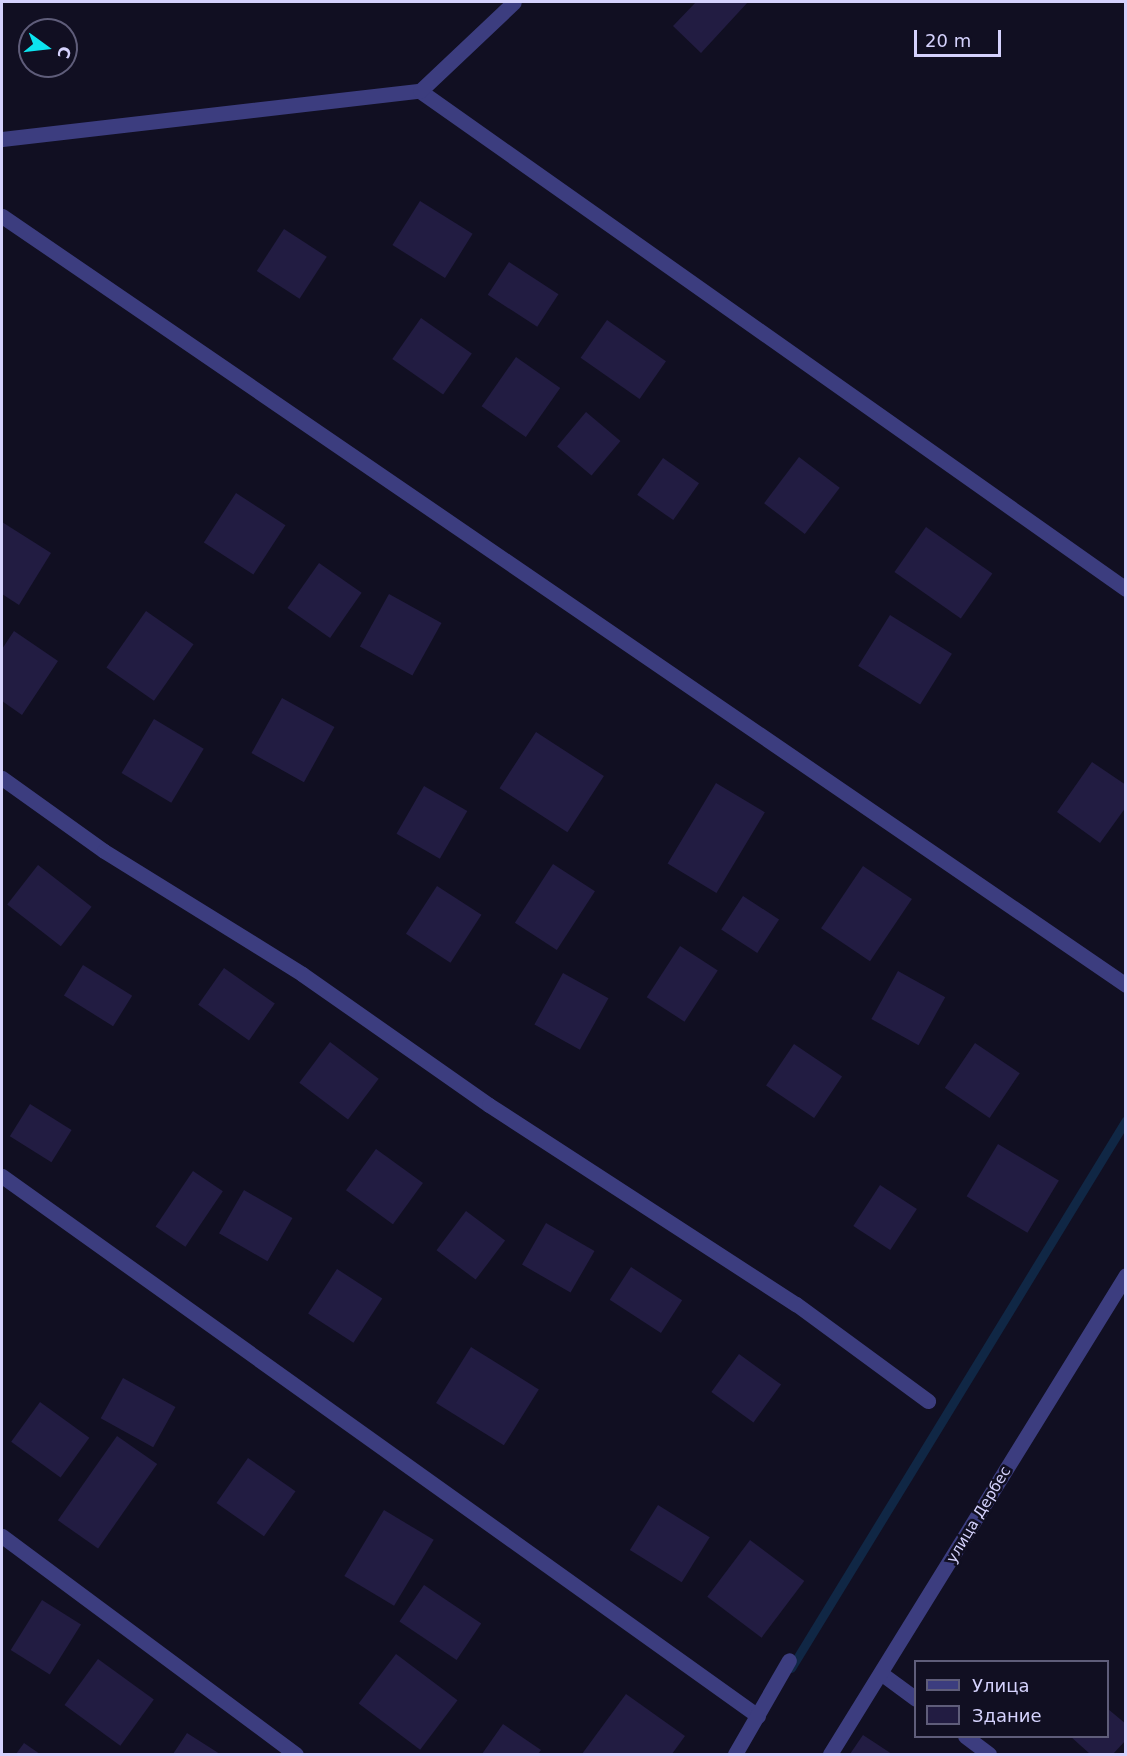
<!DOCTYPE html>
<meta charset="utf-8">
<style>
body{margin:0}
#map{position:relative;width:1127px;height:1756px;overflow:hidden;background:#110f22;font-family:"DejaVu Sans",sans-serif}
div>[style]{position:absolute}
.stream>*{height:9px;margin:-4.5px;padding:0 4.5px;transform-origin:4.5px;border-radius:4.5px;background:#102745}
.building>*{inset:0;background:#221c42;transform-origin:0 0}
.minor>*{height:15px;margin:-7.5px;padding:0 7.5px;transform-origin:7.5px;border-radius:7.5px;background:#3c3d7f}
span{translate:-50% -50%;white-space:nowrap;text-align:center;line-height:1.15;-webkit-text-stroke:5px #110f22;paint-order:stroke}
.street-label{font-size:15px;color:#d5d2fd}
.frame{position:absolute;inset:0;border:3px solid #d5d2fd;pointer-events:none}
.legend{position:absolute;left:914px;top:1660px;width:195px;height:78px;box-sizing:border-box;background:#110f22;border:2px solid #5f5d7a;margin:0;padding:8px 10px;list-style:none;font-size:18px;color:#d5d2fd}
.legend li{display:flex;align-items:center;gap:12px;height:30px}
.legend b{width:30px;border:2px solid #5f5d7a}
.north{position:absolute;left:18px;top:18px;width:60px;height:60px;box-sizing:border-box;background:#110f22;border:2px solid #5f5d7a;border-radius:50%;rotate:105deg;font-size:16px;font-weight:700;line-height:24px;text-align:center;color:#d5d2fd}
.north::after{content:'';display:block;margin:auto;width:21px;height:27px;background:#0ce4ef;clip-path:polygon(50% 0,100% 100%,50% 72%,0 100%)}
.scale{position:absolute;left:914px;top:30px;width:87px;height:27px;box-sizing:border-box;border:3px solid #d5d2fd;border-top:0;padding-left:8px;font-size:18px;line-height:21px;white-space:nowrap;color:#d5d2fd;-webkit-text-stroke:4px #110f22;paint-order:stroke}
</style>
<div id="map">
<div class="stream">
<div style="left:791px;top:1668px;width:642px;rotate:-58.56deg"></div>
</div>
<div class="building">
<div style="clip-path:polygon(696px 2px,748px 2px,701px 53px,673px 26px)"></div>
<div style="left:420px;top:201px;width:62px;height:52px;rotate:32deg"></div>
<div style="left:284px;top:229px;width:51px;height:50px;rotate:33deg"></div>
<div style="left:509px;top:262px;width:59px;height:39px;rotate:33deg"></div>
<div style="left:421px;top:318px;width:62px;height:50px;rotate:35deg"></div>
<div style="left:607px;top:320px;width:72px;height:46px;rotate:35deg"></div>
<div style="left:516px;top:357px;width:54px;height:60px;rotate:35deg"></div>
<div style="left:586px;top:412px;width:45px;height:45px;rotate:40deg"></div>
<div style="left:799px;top:457px;width:51px;height:58px;rotate:37deg"></div>
<div style="left:663px;top:458px;width:44px;height:45px;rotate:35deg"></div>
<div style="left:236px;top:493px;width:59px;height:59px;rotate:33deg"></div>
<div style="clip-path:polygon(2px 522px,51px 553px,19px 605px,2px 594px)"></div>
<div style="left:926px;top:527px;width:81px;height:55px;rotate:35deg"></div>
<div style="left:319px;top:563px;width:52px;height:55px;rotate:35deg"></div>
<div style="left:389px;top:594px;width:60px;height:60px;rotate:29deg"></div>
<div style="left:146px;top:611px;width:58px;height:69px;rotate:35deg"></div>
<div style="left:890px;top:615px;width:73px;height:60px;rotate:32deg"></div>
<div style="clip-path:polygon(14px 631px,58px 661px,22px 715px,2px 701px,2px 649px)"></div>
<div style="left:282px;top:698px;width:60px;height:63px;rotate:29deg"></div>
<div style="left:154px;top:719px;width:58px;height:63px;rotate:31deg"></div>
<div style="left:536px;top:732px;width:81px;height:67px;rotate:33deg"></div>
<div style="clip-path:polygon(1092px 762px,1126px 785px,1126px 807px,1100px 843px,1057px 812px)"></div>
<div style="left:716px;top:783px;width:57px;height:94px;rotate:31deg"></div>
<div style="left:424px;top:786px;width:50px;height:55px;rotate:30deg"></div>
<div style="left:553px;top:864px;width:50px;height:70px;rotate:33deg"></div>
<div style="left:38px;top:865px;width:68px;height:50px;rotate:38deg"></div>
<div style="left:863px;top:866px;width:59px;height:75px;rotate:34deg"></div>
<div style="left:437px;top:886px;width:53px;height:57px;rotate:33deg"></div>
<div style="left:743px;top:896px;width:43px;height:40px;rotate:33deg"></div>
<div style="left:680px;top:946px;width:45px;height:61px;rotate:33deg"></div>
<div style="left:83px;top:965px;width:58px;height:36px;rotate:32deg"></div>
<div style="left:224px;top:968px;width:62px;height:45px;rotate:35deg"></div>
<div style="left:898px;top:971px;width:54px;height:55px;rotate:29deg"></div>
<div style="left:563px;top:973px;width:52px;height:59px;rotate:29deg"></div>
<div style="left:330px;top:1042px;width:61px;height:51px;rotate:37deg"></div>
<div style="left:975px;top:1043px;width:54px;height:54px;rotate:34deg"></div>
<div style="left:794px;top:1044px;width:58px;height:50px;rotate:34deg"></div>
<div style="left:30px;top:1104px;width:49px;height:38px;rotate:32deg"></div>
<div style="left:998px;top:1144px;width:71px;height:61px;rotate:31deg"></div>
<div style="left:376px;top:1149px;width:58px;height:51px;rotate:36deg"></div>
<div style="left:193px;top:1171px;width:36px;height:67px;rotate:34deg"></div>
<div style="left:880px;top:1185px;width:44px;height:49px;rotate:33deg"></div>
<div style="left:244px;top:1190px;width:56px;height:50px;rotate:30deg"></div>
<div style="left:466px;top:1211px;width:49px;height:49px;rotate:37deg"></div>
<div style="left:546px;top:1223px;width:56px;height:48px;rotate:30deg"></div>
<div style="left:631px;top:1267px;width:61px;height:39px;rotate:33deg"></div>
<div style="left:337px;top:1269px;width:54px;height:53px;rotate:33deg"></div>
<div style="left:471px;top:1347px;width:80px;height:66px;rotate:32deg"></div>
<div style="left:739px;top:1354px;width:52px;height:47px;rotate:36deg"></div>
<div style="left:123px;top:1378px;width:60px;height:46px;rotate:29deg"></div>
<div style="left:40px;top:1402px;width:61px;height:49px;rotate:36deg"></div>
<div style="left:117px;top:1436px;width:49px;height:103px;rotate:35deg"></div>
<div style="left:248px;top:1458px;width:58px;height:55px;rotate:35deg"></div>
<div style="left:658px;top:1505px;width:61px;height:53px;rotate:32deg"></div>
<div style="left:384px;top:1510px;width:58px;height:77px;rotate:31deg"></div>
<div style="left:750px;top:1540px;width:68px;height:71px;rotate:37deg"></div>
<div style="left:424px;top:1585px;width:69px;height:44px;rotate:34deg"></div>
<div style="left:42px;top:1600px;width:46px;height:59px;rotate:32deg"></div>
<div style="left:396px;top:1654px;width:77px;height:62px;rotate:37deg"></div>
<div style="left:98px;top:1659px;width:69px;height:57px;rotate:36deg"></div>
<div style="clip-path:polygon(626px 1694px,685px 1736px,672px 1754px,582px 1754px)"></div>
<div style="clip-path:polygon(1108px 1709px,1126px 1724px,1126px 1740px,1113px 1754px,1090px 1754px,1070px 1736px,1108px 1736px)"></div>
<div style="clip-path:polygon(503px 1724px,541px 1750px,538px 1754px,482px 1754px)"></div>
<div style="clip-path:polygon(187px 1733px,220px 1754px,173px 1754px)"></div>
<div style="clip-path:polygon(863px 1735px,892px 1754px,850px 1754px)"></div>
<div style="clip-path:polygon(24px 1743px,40px 1754px,16px 1754px)"></div>
</div>
<div class="minor">
<div style="left:420px;top:91px;width:864px;rotate:35.2deg"></div>
<div style="left:2px;top:139px;width:421px;rotate:-6.6deg"></div>
<div style="left:420px;top:91px;width:129px;rotate:-43.4deg"></div>
<div style="left:2px;top:216px;width:1362px;rotate:34.38deg"></div>
<div style="left:2px;top:778px;width:125px;rotate:35.6deg"></div>
<div style="left:104px;top:851px;width:233px;rotate:31.8deg"></div>
<div style="left:302px;top:974px;width:228px;rotate:35deg"></div>
<div style="left:489px;top:1105px;width:366px;rotate:33deg"></div>
<div style="left:796px;top:1304px;width:164px;rotate:36.3deg"></div>
<div style="left:2px;top:1176px;width:929px;rotate:35.54deg"></div>
<div style="left:2px;top:1536px;width:366px;rotate:36.6deg"></div>
<div style="left:882px;top:1674px;width:42px;rotate:36.3deg"></div>
<div style="left:965px;top:1736px;width:30px;rotate:37deg"></div>
<div style="left:735px;top:1754px;width:108px;rotate:-60.1deg"></div>
<div style="left:830px;top:1754px;width:563px;rotate:-58.29deg"></div>
</div>
<div class="street-label">
<span style="left:979px;top:1515px;rotate:-59deg">улица Дербес</span>
</div>
<div class="frame"></div>
<ul class="legend">
<li><b style="height:8px;background:#3c3d7f"></b>Улица</li>
<li><b style="height:16px;background:#221c42"></b>Здание</li>
</ul>
<div class="north">С</div>
<div class="scale">20 m</div>
</div>
